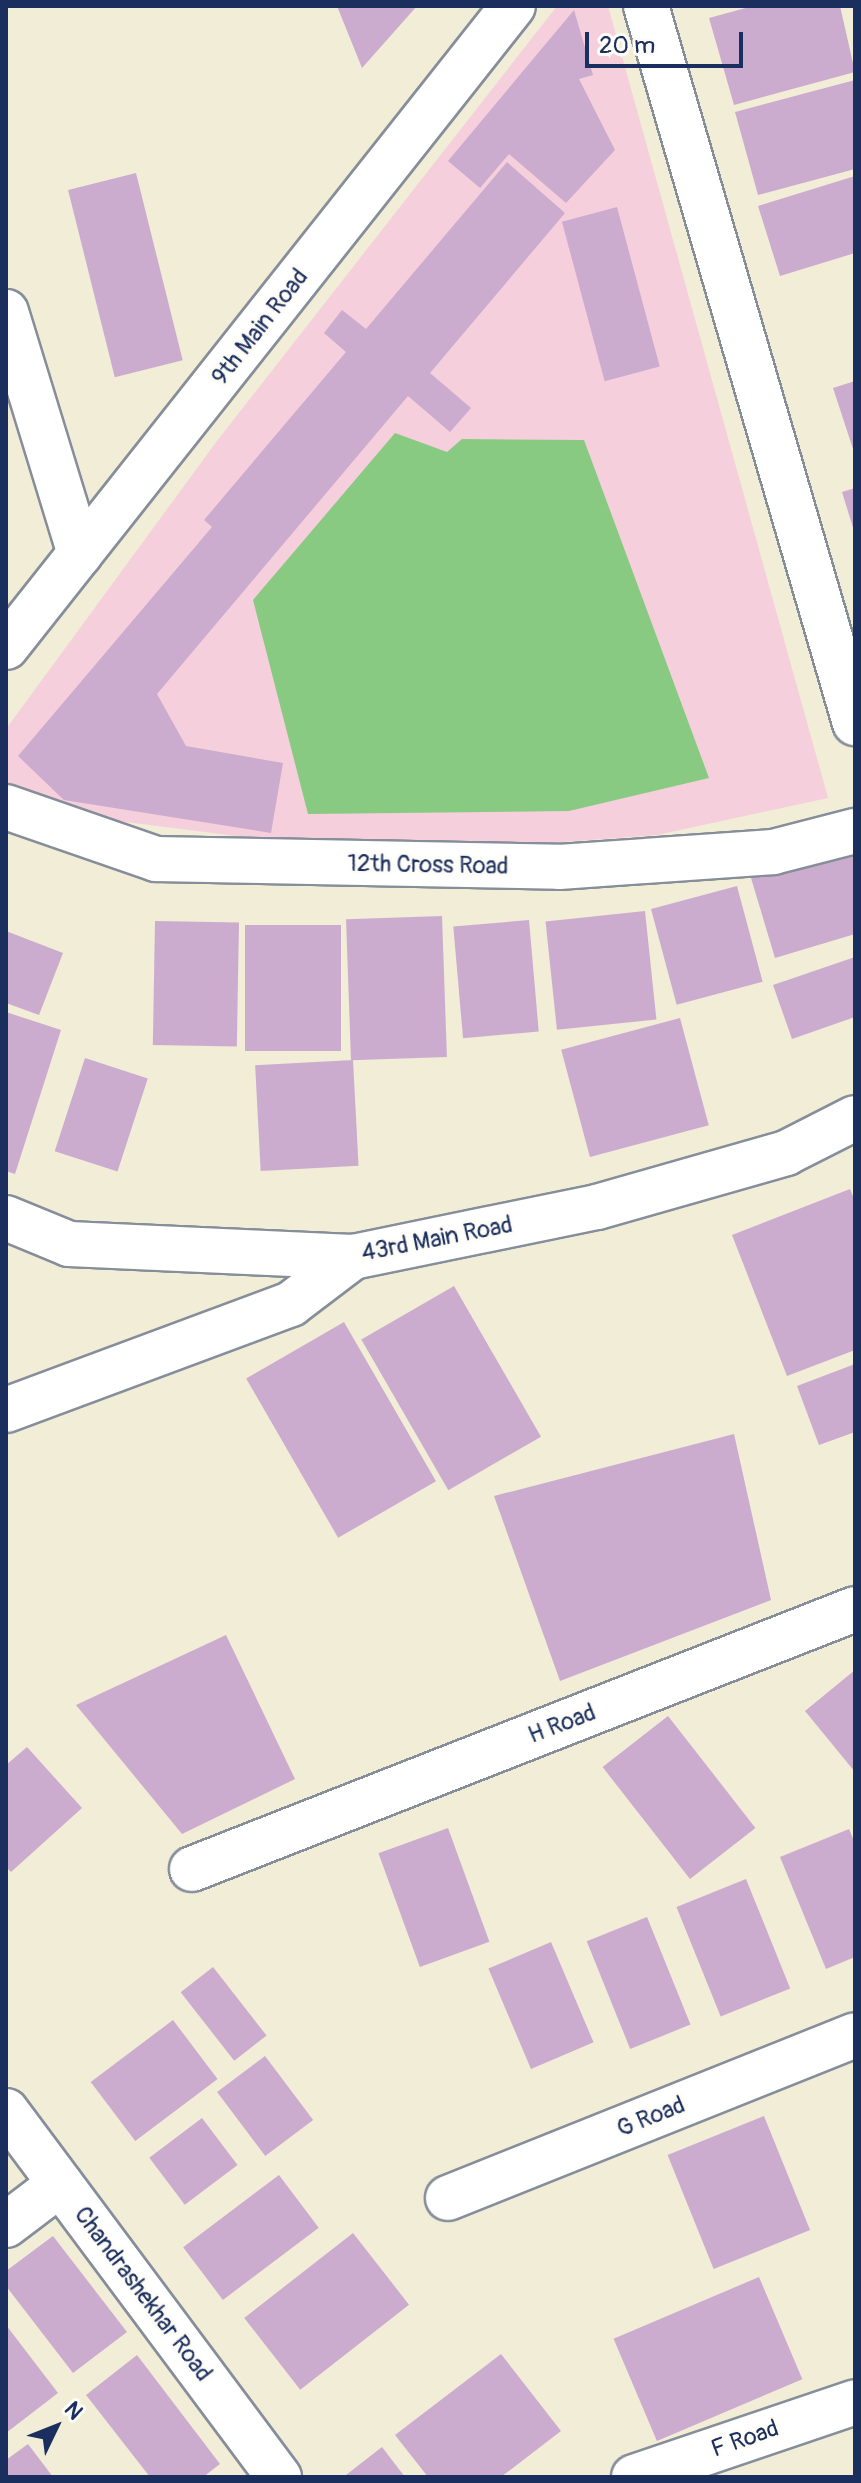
<!DOCTYPE html>
<style>
body{margin:0}
#map{position:relative;width:861px;height:2483px;overflow:hidden;background:#f1edd7;font-family:Pangolin,sans-serif}
div>[style]{position:absolute}
.built>*{inset:0;background:#f5cfdb}
.green>*{inset:0;background:#89ca83}
.building>*{inset:0;background:#cbaccf;transform-origin:0 0}
.roads{filter:drop-shadow(2px 0 #868e9a) drop-shadow(-2px 0 #868e9a) drop-shadow(0 2px #868e9a) drop-shadow(0 -2px #868e9a)}
.minor>*{height:44px;margin:-22px;padding:0 22px;transform-origin:22px;border-radius:22px;background:#fff}
span{translate:-50% -50%;white-space:nowrap;text-align:center;line-height:1.15;-webkit-text-stroke:6px #fdfcf7;paint-order:stroke}
.street-label{font-size:24px;color:#1b2f5e}
.frame{position:absolute;inset:0;border:8px solid #1b2f5e;pointer-events:none}
.north{position:absolute;left:16px;top:2387px;width:80px;height:80px;-webkit-text-stroke:6px #fdfcf7;paint-order:stroke;rotate:47deg;font-size:22px;font-weight:700;line-height:32px;text-align:center;color:#1b2f5e}
.north::after{content:'';display:block;margin:auto;width:28px;height:36px;background:#1b2f5e;clip-path:polygon(50% 0,100% 100%,50% 72%,0 100%)}
.scale{position:absolute;left:585px;top:32px;width:158px;height:36px;box-sizing:border-box;border:4px solid #1b2f5e;border-top:0;padding-left:10px;font-size:24px;line-height:28px;white-space:nowrap;color:#1b2f5e;-webkit-text-stroke:6px #fdfcf7;paint-order:stroke}
</style>
<div id="map">
<div class="built">
<div style="clip-path:polygon(557px 6px,608px 6px,828px 798px,657px 835px,482px 848px,275px 841px,63px 814px,6px 781px,6px 729px,217px 441px)"></div>
</div>
<div class="green">
<div style="clip-path:polygon(395px 433px,447px 452px,462px 439px,584px 440px,709px 778px,569px 811px,308px 814px,253px 600px)"></div>
</div>
<div class="building">
<div style="clip-path:polygon(337px 6px,417px 6px,362px 68px)"></div>
<div style="clip-path:polygon(753px 6px,840px 6px,855px 72px,734px 105px,709px 18px)"></div>
<div style="clip-path:polygon(574px 10px,593px 75px,579px 79px,615px 150px,566px 203px,509px 154px,480px 188px,448px 161px)"></div>
<div style="clip-path:polygon(855px 80px,855px 169px,758px 195px,735px 112px)"></div>
<div style="clip-path:polygon(507px 162px,565px 213px,430px 373px,471px 408px,450px 432px,408px 396px,157px 694px,186px 746px,283px 763px,271px 833px,64px 800px,18px 756px,212px 527px,204px 520px,346px 352px,324px 333px,342px 310px,366px 329px)"></div>
<div style="left:136px;top:173px;width:193px;height:70px;rotate:76deg"></div>
<div style="clip-path:polygon(855px 176px,855px 253px,780px 276px,758px 206px)"></div>
<div style="left:617px;top:207px;width:165px;height:57px;rotate:75deg"></div>
<div style="clip-path:polygon(855px 381px,855px 452px,854px 452px,833px 388px)"></div>
<div style="clip-path:polygon(855px 488px,855px 531px,854px 531px,842px 492px)"></div>
<div style="clip-path:polygon(853px 848px,855px 934px,775px 958px,751px 878px)"></div>
<div style="left:737px;top:886px;width:99px;height:89px;rotate:75deg"></div>
<div style="left:645px;top:911px;width:109px;height:100px;rotate:84deg"></div>
<div style="left:442px;top:916px;width:141px;height:96px;rotate:88deg"></div>
<div style="left:529px;top:920px;width:112px;height:76px;rotate:85deg"></div>
<div style="left:155px;top:921px;width:84px;height:124px;rotate:1deg"></div>
<div style="left:245px;top:925px;width:96px;height:126px"></div>
<div style="clip-path:polygon(6px 931px,63px 953px,39px 1015px,6px 1003px)"></div>
<div style="clip-path:polygon(855px 957px,855px 1017px,792px 1039px,773px 985px)"></div>
<div style="clip-path:polygon(6px 1012px,61px 1030px,15px 1174px,6px 1171px)"></div>
<div style="left:680px;top:1018px;width:111px;height:123px;rotate:75deg"></div>
<div style="left:85px;top:1058px;width:66px;height:98px;rotate:18deg"></div>
<div style="left:353px;top:1060px;width:106px;height:98px;rotate:87deg"></div>
<div style="clip-path:polygon(850px 1189px,855px 1201px,855px 1350px,787px 1376px,732px 1235px)"></div>
<div style="left:454px;top:1286px;width:174px;height:107px;rotate:60deg"></div>
<div style="left:344px;top:1322px;width:184px;height:113px;rotate:60deg"></div>
<div style="clip-path:polygon(855px 1364px,855px 1432px,819px 1445px,797px 1386px)"></div>
<div style="clip-path:polygon(734px 1434px,771px 1600px,560px 1681px,494px 1496px)"></div>
<div style="clip-path:polygon(226px 1635px,295px 1779px,182px 1834px,76px 1705px)"></div>
<div style="clip-path:polygon(855px 1670px,855px 1772px,805px 1711px)"></div>
<div style="left:668px;top:1716px;width:142px;height:83px;rotate:52deg"></div>
<div style="clip-path:polygon(27px 1747px,82px 1808px,11px 1872px,6px 1867px,6px 1765px)"></div>
<div style="left:448px;top:1828px;width:121px;height:74px;rotate:70deg"></div>
<div style="clip-path:polygon(849px 1829px,855px 1843px,855px 1957px,826px 1969px,780px 1857px)"></div>
<div style="left:746px;top:1879px;width:118px;height:75px;rotate:68deg"></div>
<div style="left:647px;top:1917px;width:116px;height:65px;rotate:68deg"></div>
<div style="left:551px;top:1942px;width:109px;height:68px;rotate:67deg"></div>
<div style="left:213px;top:1967px;width:87px;height:41px;rotate:52deg"></div>
<div style="left:173px;top:2020px;width:74px;height:103px;rotate:53deg"></div>
<div style="left:265px;top:2056px;width:80px;height:60px;rotate:53deg"></div>
<div style="left:764px;top:2116px;width:123px;height:104px;rotate:68deg"></div>
<div style="left:202px;top:2118px;width:59px;height:66px;rotate:53deg"></div>
<div style="left:279px;top:2175px;width:66px;height:120px;rotate:53deg"></div>
<div style="left:353px;top:2233px;width:91px;height:138px;rotate:52deg"></div>
<div style="clip-path:polygon(53px 2236px,127px 2332px,73px 2373px,6px 2286px,6px 2271px)"></div>
<div style="left:759px;top:2277px;width:111px;height:158px;rotate:67deg"></div>
<div style="clip-path:polygon(6px 2325px,58px 2393px,6px 2433px)"></div>
<div style="clip-path:polygon(501px 2354px,561px 2431px,501px 2477px,428px 2477px,395px 2435px)"></div>
<div style="clip-path:polygon(137px 2355px,220px 2464px,203px 2477px,150px 2477px,86px 2395px)"></div>
<div style="clip-path:polygon(28px 2444px,53px 2477px,6px 2477px,6px 2460px)"></div>
<div style="clip-path:polygon(382px 2447px,405px 2477px,347px 2477px,346px 2475px)"></div>
</div>
<div class="roads">
<div class="minor">
<div style="left:646px;top:6px;width:747px;rotate:73.75deg"></div>
<div style="left:6px;top:312px;width:253px;rotate:73deg"></div>
<div style="left:6px;top:647px;width:817px;rotate:-51.66deg"></div>
<div style="left:6px;top:807px;width:159px;rotate:19.1deg"></div>
<div style="left:156px;top:859px;width:403px;rotate:1.1deg"></div>
<div style="left:559px;top:867px;width:215px;rotate:-4deg"></div>
<div style="left:773px;top:852px;width:85px;rotate:-14.4deg"></div>
<div style="left:6px;top:1218px;width:68px;rotate:22.4deg"></div>
<div style="left:69px;top:1244px;width:284px;rotate:2.6deg"></div>
<div style="left:353px;top:1257px;width:249px;rotate:-11.6deg"></div>
<div style="left:597px;top:1207px;width:197px;rotate:-15.9deg"></div>
<div style="left:786px;top:1153px;width:77px;rotate:-26.9deg"></div>
<div style="left:6px;top:1410px;width:304px;rotate:-20.4deg"></div>
<div style="left:291px;top:1304px;width:78px;rotate:-37.2deg"></div>
<div style="left:192px;top:1869px;width:712px;rotate:-21.41deg"></div>
<div style="left:6px;top:2111px;width:457px;rotate:53.3deg"></div>
<div style="left:448px;top:2198px;width:438px;rotate:-21.8deg"></div>
<div style="left:6px;top:2225px;width:68px;rotate:-37.2deg"></div>
<div style="left:634px;top:2477px;width:233px;rotate:-18.7deg"></div>
</div>
</div>
<div class="street-label">
<span style="left:260px;top:327px;rotate:-52deg">9th Main Road</span>
<span style="left:428px;top:865px;rotate:1deg">12th Cross Road</span>
<span style="left:437px;top:1239px;rotate:-11deg">43rd Main Road</span>
<span style="left:562px;top:1724px;rotate:-21deg">H Road</span>
<span style="left:651px;top:2117px;rotate:-22deg">G Road</span>
<span style="left:143px;top:2294px;rotate:53deg">Chandrashekhar Road</span>
<span style="left:745px;top:2439px;rotate:-19deg">F Road</span>
</div>
<div class="frame"></div>
<div class="north">N</div>
<div class="scale">20 m</div>
</div>
